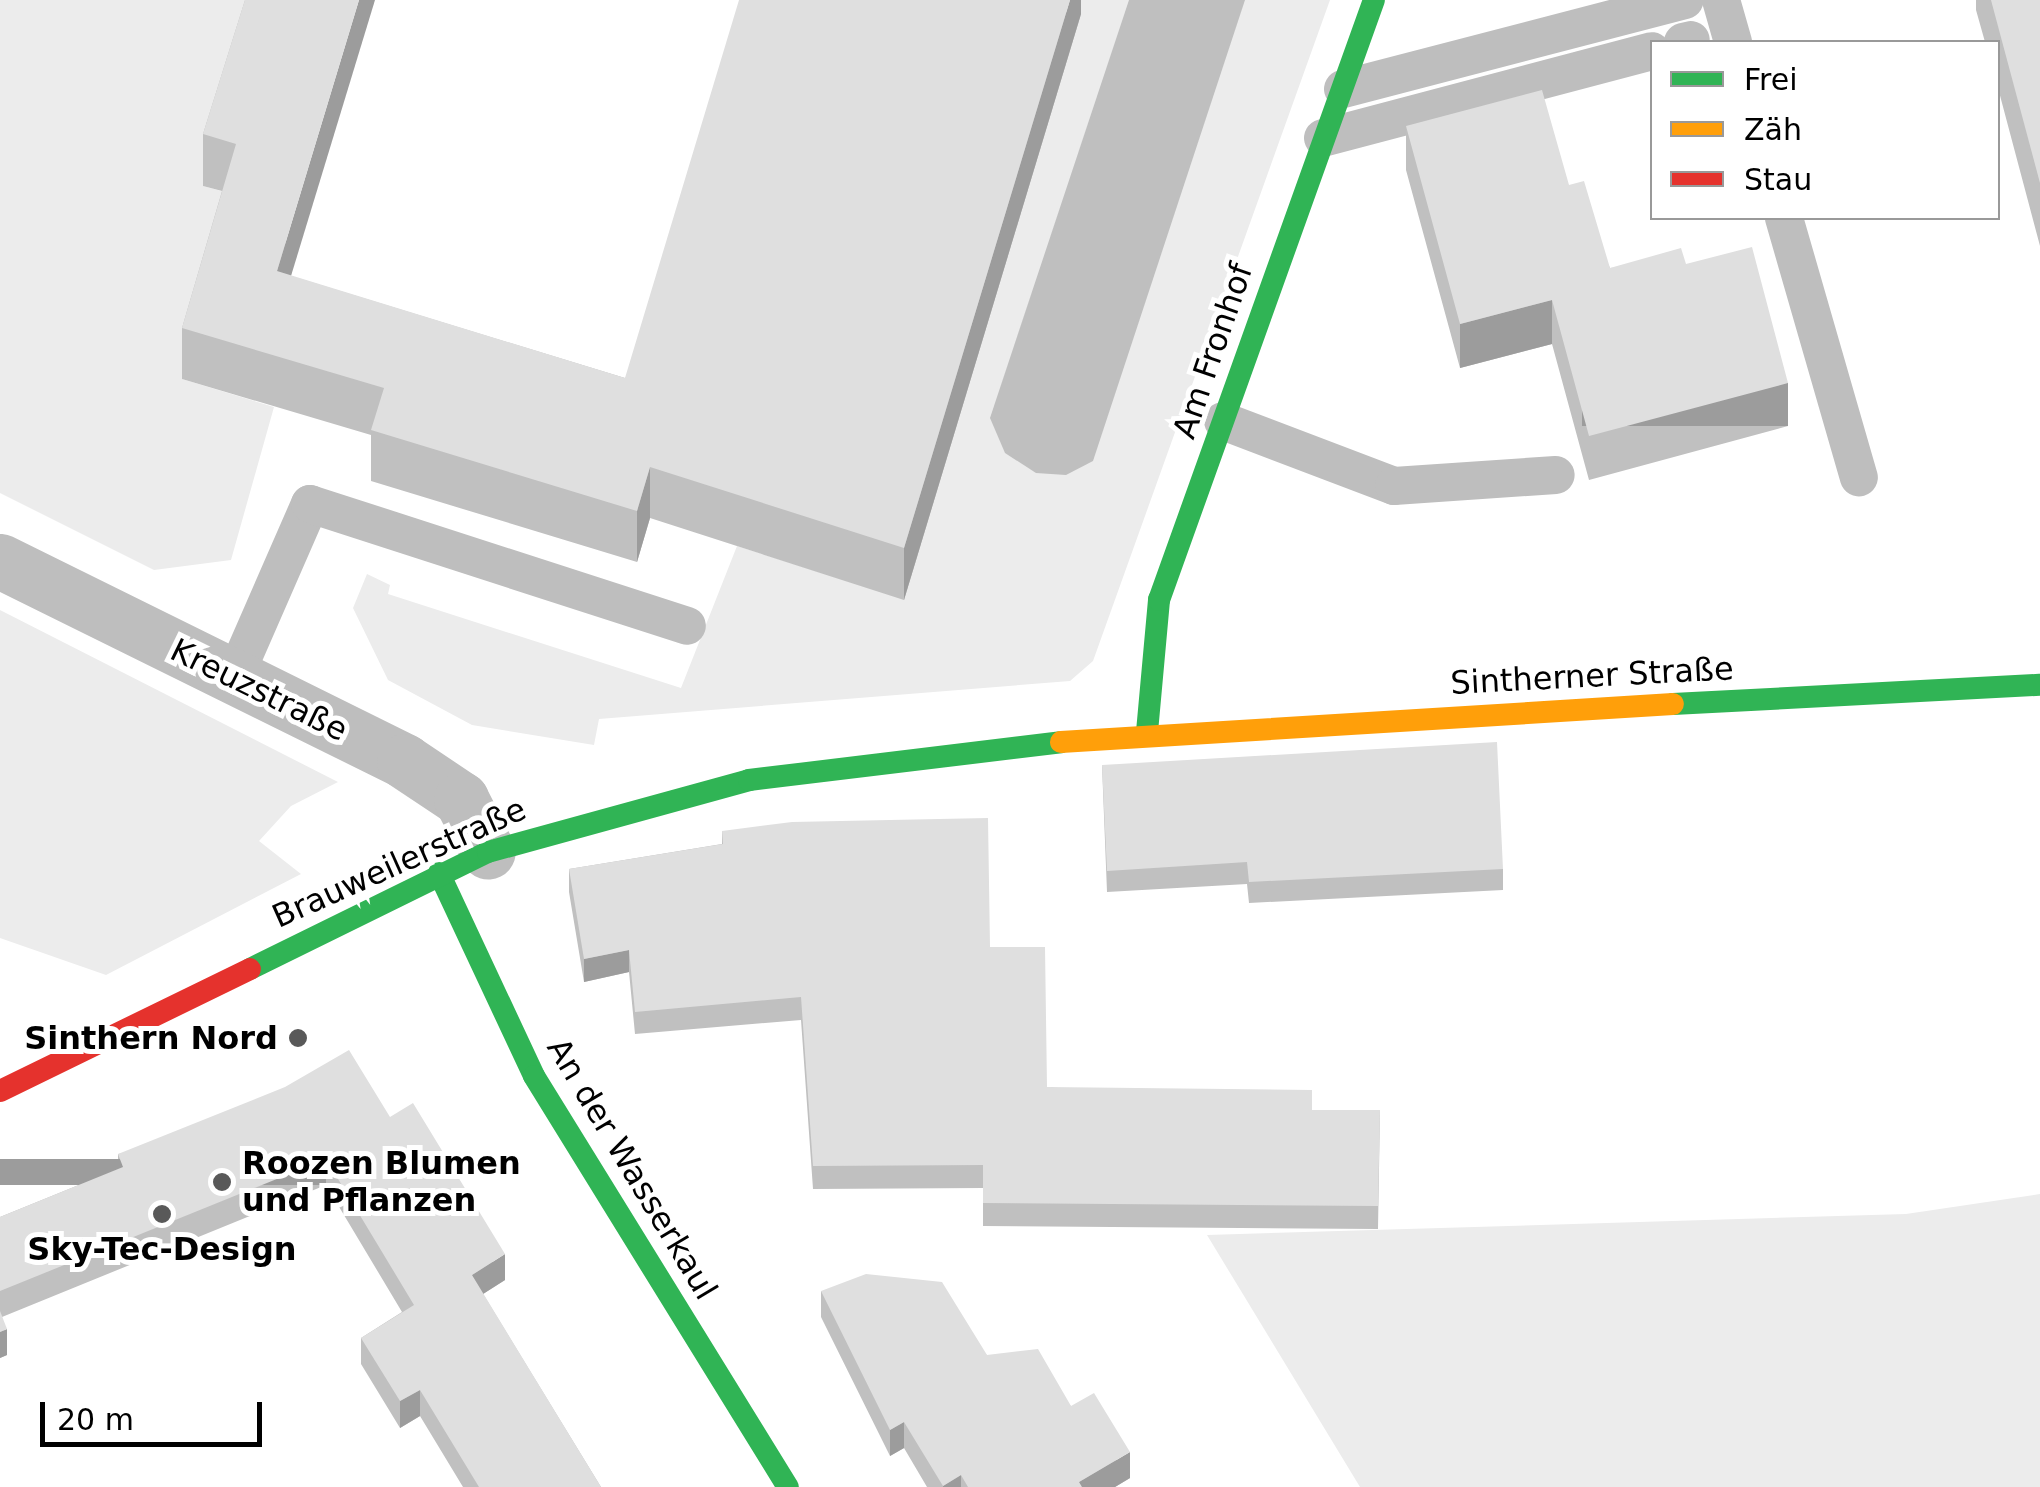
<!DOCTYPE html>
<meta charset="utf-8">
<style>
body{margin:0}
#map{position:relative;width:2040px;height:1487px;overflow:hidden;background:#fff;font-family:"DejaVu Sans",sans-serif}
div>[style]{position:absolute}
.green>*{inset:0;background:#ececec}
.water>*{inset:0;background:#bfbfbf}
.lane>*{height:38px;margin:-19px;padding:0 19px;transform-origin:19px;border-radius:19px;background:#bebebe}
.street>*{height:55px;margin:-27.5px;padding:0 27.5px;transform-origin:27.5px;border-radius:27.5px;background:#bebebe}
.fast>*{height:22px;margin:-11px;padding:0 11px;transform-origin:11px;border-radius:11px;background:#30b455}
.slow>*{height:22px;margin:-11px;padding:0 11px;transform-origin:11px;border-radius:11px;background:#ff9f0a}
.jam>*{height:22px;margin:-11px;padding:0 11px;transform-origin:11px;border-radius:11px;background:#e5322d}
.wall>*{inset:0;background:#c0c0c0}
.shaded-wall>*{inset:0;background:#9c9c9c;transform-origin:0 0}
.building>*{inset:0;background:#dfdfdf}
.dots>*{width:28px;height:28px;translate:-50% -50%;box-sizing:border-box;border:5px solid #fff;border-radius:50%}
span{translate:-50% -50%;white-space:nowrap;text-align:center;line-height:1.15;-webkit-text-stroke:10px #fff;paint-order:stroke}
.street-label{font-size:32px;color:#000}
.poi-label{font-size:32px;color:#000;font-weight:700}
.right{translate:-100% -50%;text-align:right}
.left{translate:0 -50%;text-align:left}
.legend{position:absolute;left:1650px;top:40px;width:350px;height:180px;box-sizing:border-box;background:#fff;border:2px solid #999;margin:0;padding:12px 18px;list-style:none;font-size:30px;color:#000}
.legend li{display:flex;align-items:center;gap:20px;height:50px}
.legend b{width:50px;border:2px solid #999}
.scale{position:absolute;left:40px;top:1402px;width:222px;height:45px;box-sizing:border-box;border:5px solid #000;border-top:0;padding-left:12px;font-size:30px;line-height:35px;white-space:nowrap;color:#000;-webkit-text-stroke:8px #fff;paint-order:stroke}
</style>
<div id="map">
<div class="green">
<div style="clip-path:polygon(0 0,260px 0,203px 186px,236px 195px,182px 379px,274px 407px,231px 560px,154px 570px,0 493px)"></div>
<div style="clip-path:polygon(1035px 0,1330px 0,1093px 661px,1070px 681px,599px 719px,594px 745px,472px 725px,388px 680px,353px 608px,367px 574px,390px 585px,388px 594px,681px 688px,737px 546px,904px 599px)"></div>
<div style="clip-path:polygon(0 610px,338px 782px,291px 806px,259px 841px,301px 874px,106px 975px,0 938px)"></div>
<div style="clip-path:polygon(2040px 1194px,2040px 1487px,1360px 1487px,1207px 1235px,1906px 1214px)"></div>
</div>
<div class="water">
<div style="clip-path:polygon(1129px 0,1245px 0,1093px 461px,1066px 475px,1036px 473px,1005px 453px,990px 418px)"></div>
</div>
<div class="lane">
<div style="left:1721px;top:0;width:44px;rotate:74.1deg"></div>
<div style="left:1683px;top:42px;width:8px;rotate:-14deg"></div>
<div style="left:1343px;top:89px;width:353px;rotate:-14.6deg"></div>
<div style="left:1323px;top:138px;width:340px;rotate:-14.8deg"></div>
<div style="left:1784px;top:218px;width:270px;rotate:73.9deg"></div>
<div style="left:1223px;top:421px;width:183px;rotate:20.8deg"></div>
<div style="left:1394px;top:486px;width:162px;rotate:-3.9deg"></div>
<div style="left:234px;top:678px;width:190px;rotate:-66.4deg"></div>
<div style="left:310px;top:504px;width:396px;rotate:17.9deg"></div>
</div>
<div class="street">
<div style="left:0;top:561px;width:451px;rotate:26.3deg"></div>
<div style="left:404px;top:761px;width:69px;rotate:33.7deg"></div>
<div style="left:461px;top:799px;width:59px;rotate:63deg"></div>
</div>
<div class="fast">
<div style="left:1673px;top:704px;width:367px;rotate:-3deg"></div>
<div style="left:1147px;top:732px;width:133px;rotate:-84.8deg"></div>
<div style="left:1159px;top:600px;width:637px;rotate:-70.29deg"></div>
<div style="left:439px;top:873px;width:224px;rotate:64.9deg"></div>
<div style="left:534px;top:1076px;width:483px;rotate:58.3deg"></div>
<div style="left:250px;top:969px;width:265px;rotate:-26.2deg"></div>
<div style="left:488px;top:852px;width:271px;rotate:-15.4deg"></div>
<div style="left:749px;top:780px;width:314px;rotate:-6.9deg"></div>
</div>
<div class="slow">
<div style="left:1061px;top:742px;width:613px;rotate:-3.55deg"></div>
</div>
<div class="jam">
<div style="left:0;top:1091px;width:278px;rotate:-26deg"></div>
</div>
<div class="wall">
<div style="clip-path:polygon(245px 0,291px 276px,625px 378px,1081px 0,1081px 14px,904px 600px,650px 518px,637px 562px,371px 481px,371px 435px,182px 379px,182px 328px,222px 191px,203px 186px,203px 134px)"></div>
<div style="clip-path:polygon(1976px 0,2040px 0,2040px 246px,1998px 88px,1998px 42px,1985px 42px,1976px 10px)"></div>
<div style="clip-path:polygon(1406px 126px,1569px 185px,1610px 268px,1686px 264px,1788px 426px,1589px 480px,1552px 344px,1460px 368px,1406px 170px)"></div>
<div style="clip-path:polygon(1102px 765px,1503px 869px,1503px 890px,1249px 903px,1247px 884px,1107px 892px)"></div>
<div style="clip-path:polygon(722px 831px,990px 947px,1047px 1087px,1312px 1110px,1380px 1110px,1378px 1229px,983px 1226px,983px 1188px,813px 1189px,801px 1020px,635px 1034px,629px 972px,584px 982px,569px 892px,569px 869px,722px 844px)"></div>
<div style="clip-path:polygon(390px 1117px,505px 1280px,483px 1294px,601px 1487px,463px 1487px,420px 1416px,400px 1428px,361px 1364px,361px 1338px,402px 1312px,326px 1185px,2px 1317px,7px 1355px,0 1358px,0 1217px,118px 1169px,118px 1154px)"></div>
<div style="clip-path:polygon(821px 1291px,987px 1355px,1071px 1406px,1130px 1478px,1115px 1487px,927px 1487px,904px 1448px,890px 1456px,821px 1317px)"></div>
</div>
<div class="shaded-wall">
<div style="clip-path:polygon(359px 0,375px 0,277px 322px,277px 271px)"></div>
<div style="clip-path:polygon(1070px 0,1081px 0,1081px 14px,904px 600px,904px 548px)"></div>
<div style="clip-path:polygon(1552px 300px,1552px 344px,1460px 368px,1460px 324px)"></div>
<div style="left:1788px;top:383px;width:43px;height:206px;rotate:90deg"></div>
<div style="clip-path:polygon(650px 467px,650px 518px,637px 562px,637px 511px)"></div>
<div style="clip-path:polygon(629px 950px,629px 972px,584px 982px,584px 959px)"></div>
<div style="left:326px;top:1159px;width:26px;height:352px;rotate:90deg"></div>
<div style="clip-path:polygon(505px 1254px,505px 1280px,472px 1301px,472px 1275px)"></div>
<div style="clip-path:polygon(7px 1329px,7px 1355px,0 1358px,0 1332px)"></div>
<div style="clip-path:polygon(420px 1390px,420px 1416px,400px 1428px,400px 1401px)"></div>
<div style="clip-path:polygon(904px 1422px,904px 1448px,890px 1456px,890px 1430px)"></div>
<div style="clip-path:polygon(1130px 1452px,1130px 1478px,1115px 1487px,1079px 1487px,1079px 1482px)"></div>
<div style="clip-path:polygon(961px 1475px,961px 1487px,943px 1487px,943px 1486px)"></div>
</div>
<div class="building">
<div style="clip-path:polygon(245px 0,359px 0,277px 271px,625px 378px,739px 0,1070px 0,904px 548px,650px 467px,637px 511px,371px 430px,384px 388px,182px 328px,236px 144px,203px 134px)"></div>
<div style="clip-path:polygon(1991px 0,2040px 0,2040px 183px)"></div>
<div style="clip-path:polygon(1542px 90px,1569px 185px,1584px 181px,1610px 268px,1681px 248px,1686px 264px,1752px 247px,1788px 383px,1589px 436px,1552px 300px,1460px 324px,1406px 126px)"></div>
<div style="clip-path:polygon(1497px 742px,1503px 869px,1249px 882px,1247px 862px,1107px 871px,1102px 765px)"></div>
<div style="clip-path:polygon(988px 818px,990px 947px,1045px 947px,1047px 1087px,1312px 1090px,1312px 1110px,1380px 1110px,1378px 1206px,983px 1203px,983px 1165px,813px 1166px,801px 997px,635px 1012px,629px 950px,584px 959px,569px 869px,723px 844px,722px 831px,792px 822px)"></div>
<div style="clip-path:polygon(349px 1050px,390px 1117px,413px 1103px,505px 1254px,472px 1275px,601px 1487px,479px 1487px,420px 1390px,400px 1401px,361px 1338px,414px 1305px,326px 1159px,0 1291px,0 1217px,123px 1167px,118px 1154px,285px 1087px)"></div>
<div style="clip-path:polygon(866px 1274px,942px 1282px,987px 1355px,1038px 1349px,1071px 1406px,1094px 1393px,1130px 1452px,1079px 1482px,1082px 1487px,968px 1487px,961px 1475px,943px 1486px,904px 1422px,890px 1430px,821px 1291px)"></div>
<div style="clip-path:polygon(0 1311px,7px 1329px,0 1332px)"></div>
</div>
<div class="dots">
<div style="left:298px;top:1038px;background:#595959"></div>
<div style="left:222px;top:1182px;background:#595959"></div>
<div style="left:162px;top:1214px;background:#595959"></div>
</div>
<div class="street-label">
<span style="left:1213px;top:351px;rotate:-71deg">Am Fronhof</span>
<span style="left:1592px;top:676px;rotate:-3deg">Sintherner Straße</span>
<span style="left:259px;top:690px;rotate:26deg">Kreuzstraße</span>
<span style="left:399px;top:863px;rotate:-24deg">Brauweilerstraße</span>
<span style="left:632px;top:1169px;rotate:59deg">An der Wasserkaul</span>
</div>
<div class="poi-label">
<span class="right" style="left:278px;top:1038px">Sinthern Nord</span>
<span class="left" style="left:242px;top:1182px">Roozen Blumen<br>und Pflanzen</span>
<span style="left:162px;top:1249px">Sky-Tec-Design</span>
</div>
<ul class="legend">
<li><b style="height:12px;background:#30b455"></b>Frei</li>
<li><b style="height:12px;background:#ff9f0a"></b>Zäh</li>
<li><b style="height:12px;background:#e5322d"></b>Stau</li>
</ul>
<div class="scale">20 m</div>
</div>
